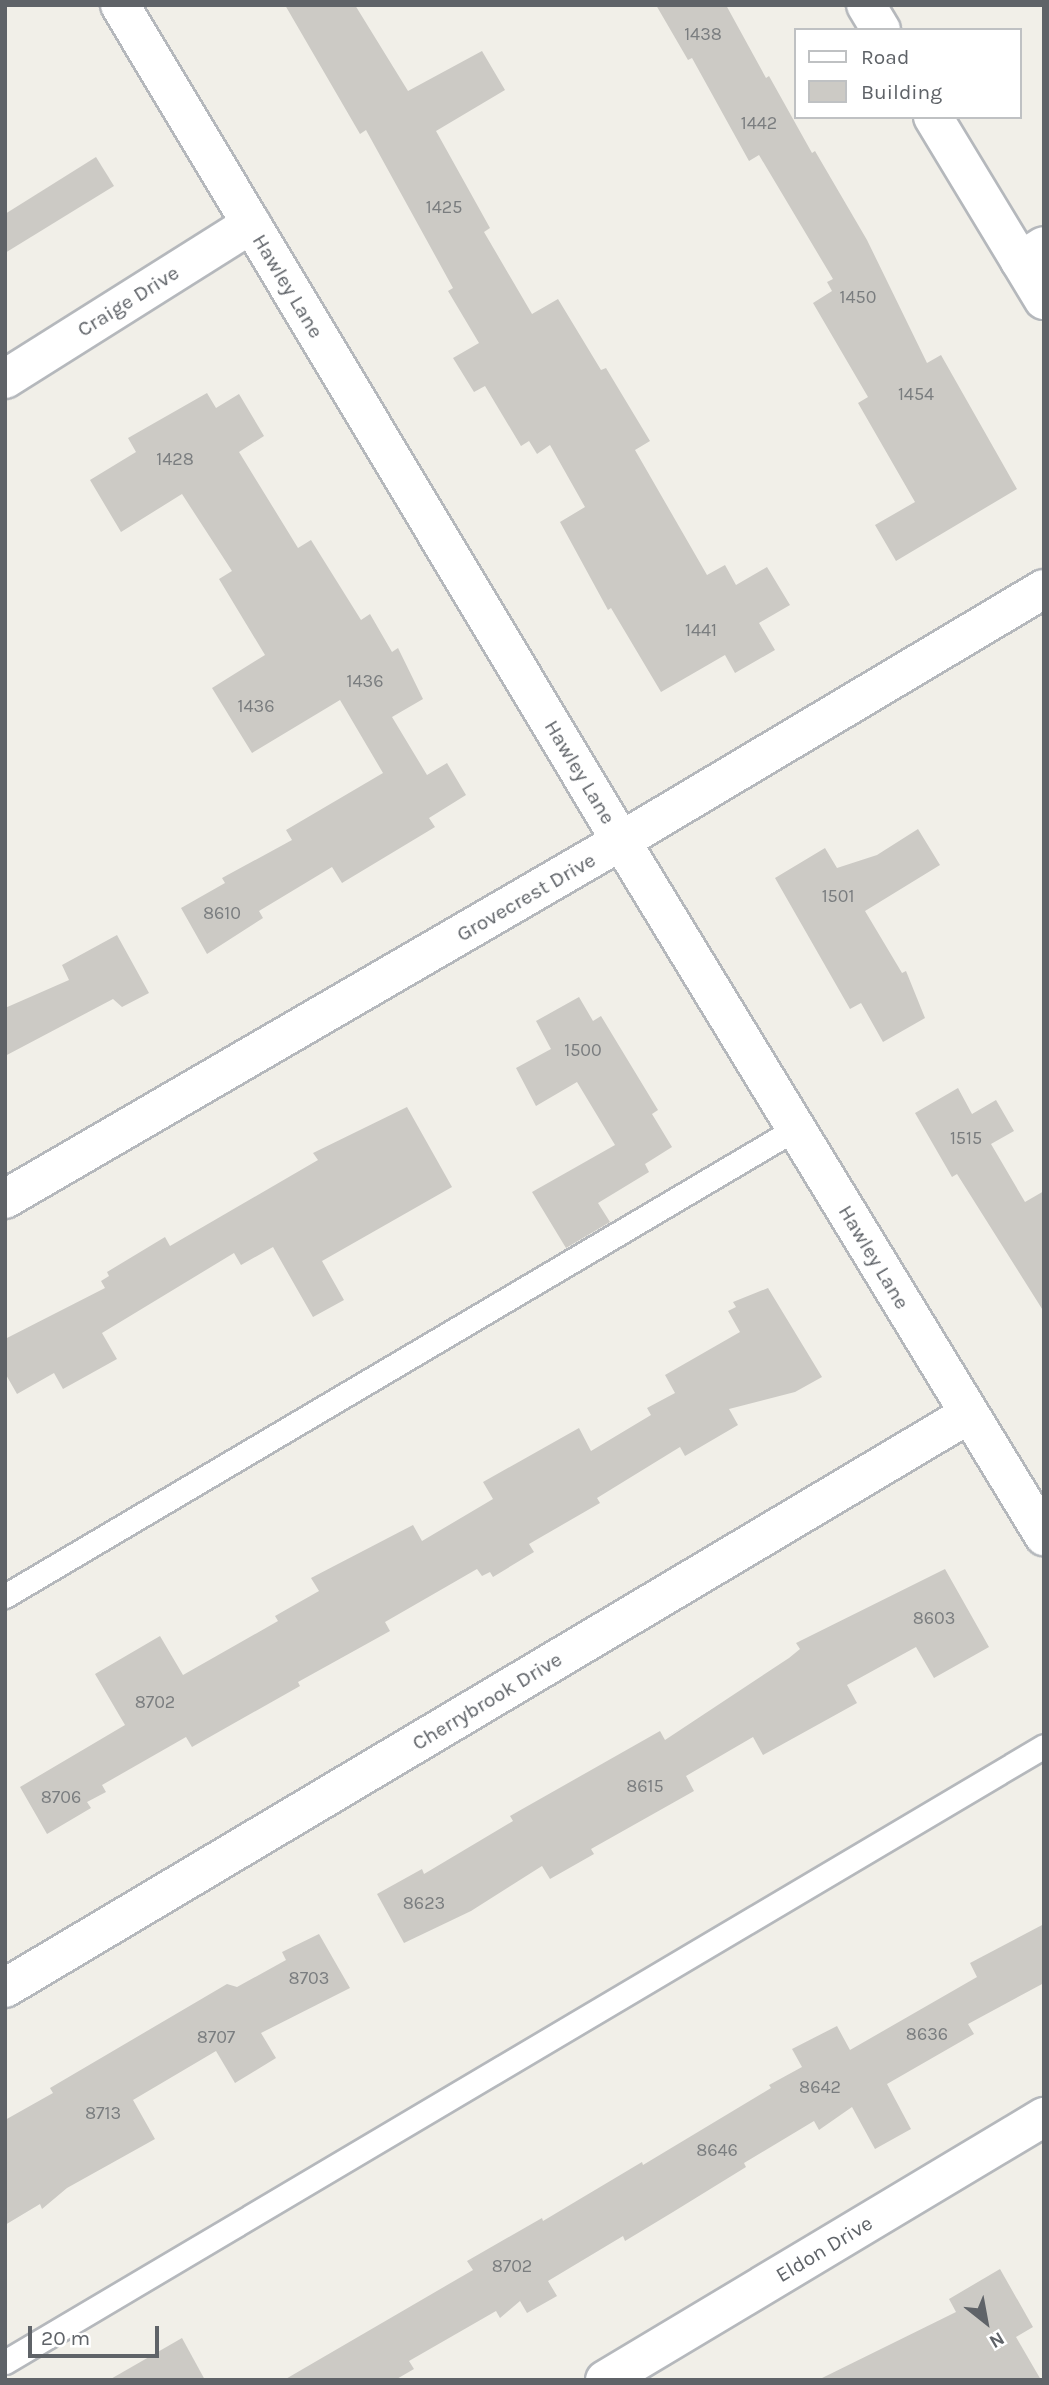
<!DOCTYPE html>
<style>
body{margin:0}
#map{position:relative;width:1049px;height:2385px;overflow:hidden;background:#f1efe8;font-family:Karla,sans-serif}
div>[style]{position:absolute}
.building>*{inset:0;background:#cccac5}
.roads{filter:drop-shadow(2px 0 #b5b8bc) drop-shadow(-2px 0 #b5b8bc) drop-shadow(0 2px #b5b8bc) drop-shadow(0 -2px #b5b8bc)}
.lane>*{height:23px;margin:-11.5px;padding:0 11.5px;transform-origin:11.5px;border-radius:11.5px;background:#fff}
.street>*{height:38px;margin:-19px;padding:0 19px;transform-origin:19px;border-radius:19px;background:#fff}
.secondary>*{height:38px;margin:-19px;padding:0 19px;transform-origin:19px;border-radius:19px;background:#fff}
span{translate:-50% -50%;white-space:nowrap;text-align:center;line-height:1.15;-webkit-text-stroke:5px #fff;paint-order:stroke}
.number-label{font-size:18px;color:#7a7d7f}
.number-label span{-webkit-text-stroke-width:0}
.street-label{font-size:21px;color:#5f6368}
.frame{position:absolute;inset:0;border:7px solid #5f6368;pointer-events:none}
.legend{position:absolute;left:794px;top:28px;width:228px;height:91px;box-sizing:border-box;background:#fff;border:2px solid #bfc1c3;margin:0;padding:9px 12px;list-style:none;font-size:21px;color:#5f6368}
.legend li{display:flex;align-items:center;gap:14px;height:35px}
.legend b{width:35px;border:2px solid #bfc1c3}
.north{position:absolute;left:951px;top:2287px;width:70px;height:70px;-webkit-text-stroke:5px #fff;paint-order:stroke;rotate:149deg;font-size:19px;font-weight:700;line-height:28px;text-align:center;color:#5f6368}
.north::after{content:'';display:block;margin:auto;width:24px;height:32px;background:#5f6368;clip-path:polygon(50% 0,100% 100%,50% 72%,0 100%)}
.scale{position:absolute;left:28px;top:2326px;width:131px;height:32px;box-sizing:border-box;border:4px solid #5f6368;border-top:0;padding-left:9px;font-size:21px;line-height:24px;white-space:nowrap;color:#5f6368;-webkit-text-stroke:5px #fff;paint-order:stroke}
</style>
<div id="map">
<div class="building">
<div style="clip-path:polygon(285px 5px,355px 5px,408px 91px,482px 51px,505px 90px,436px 131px,490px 228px,484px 232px,532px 314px,558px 299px,601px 370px,606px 368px,650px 441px,635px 450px,707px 575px,725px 565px,736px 585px,767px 567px,790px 605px,759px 623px,775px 650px,735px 673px,725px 655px,661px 692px,611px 608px,608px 610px,560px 522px,585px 507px,550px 445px,537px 454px,529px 441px,521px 446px,485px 386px,474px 392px,453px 358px,479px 343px,448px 291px,453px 288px,366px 130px,360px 134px)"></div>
<div style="clip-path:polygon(656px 5px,726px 5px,766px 78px,769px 76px,812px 153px,815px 151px,867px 240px,927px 363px,941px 355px,1017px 489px,896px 561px,875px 525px,915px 502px,858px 403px,868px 397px,813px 303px,832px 291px,827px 282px,833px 279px,759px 155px,749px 161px,692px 58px,688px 60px)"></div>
<div style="clip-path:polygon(96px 157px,114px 186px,5px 253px,5px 214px)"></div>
<div style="clip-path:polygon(207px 393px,216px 408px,239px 394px,264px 436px,239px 452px,298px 548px,311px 540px,361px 620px,370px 614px,392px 652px,398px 648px,423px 699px,392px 717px,427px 775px,447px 763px,466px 795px,429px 818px,435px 827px,342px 883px,332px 867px,259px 911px,263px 918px,207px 954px,181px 908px,225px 883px,222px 878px,292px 840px,286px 830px,383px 773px,340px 700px,252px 753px,212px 688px,265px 655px,219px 579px,232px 571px,182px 494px,121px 532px,90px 480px,136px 452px,128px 438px)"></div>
<div style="clip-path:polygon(918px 829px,940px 865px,865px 911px,902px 973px,906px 971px,925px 1018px,883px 1042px,861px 1003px,850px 1009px,775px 878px,825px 848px,837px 868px,877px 855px)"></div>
<div style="clip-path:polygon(117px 935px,149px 993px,122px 1007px,113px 999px,5px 1056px,5px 1008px,69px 980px,62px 965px)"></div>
<div style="clip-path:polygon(579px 997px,593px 1021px,601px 1016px,658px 1110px,652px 1114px,672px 1147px,645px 1164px,649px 1172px,598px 1203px,610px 1222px,566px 1248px,532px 1192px,615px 1145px,577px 1082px,536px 1106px,516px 1068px,551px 1049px,536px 1021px)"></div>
<div style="clip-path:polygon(958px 1088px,972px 1114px,996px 1100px,1014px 1131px,991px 1144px,1025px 1202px,1044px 1191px,1044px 1312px,957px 1174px,952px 1177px,915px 1113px)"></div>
<div style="clip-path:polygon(407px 1107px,452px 1187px,322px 1261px,344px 1300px,313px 1317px,273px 1247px,241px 1265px,234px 1253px,102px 1333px,117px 1359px,63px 1389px,54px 1373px,17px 1394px,5px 1373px,5px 1339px,105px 1288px,101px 1281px,109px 1276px,107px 1272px,165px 1237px,170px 1246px,318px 1160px,313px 1153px)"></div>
<div style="clip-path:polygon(768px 1288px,822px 1377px,795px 1392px,729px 1409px,738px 1425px,685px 1456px,680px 1447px,597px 1498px,600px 1503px,529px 1544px,534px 1552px,493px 1577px,490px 1572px,482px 1576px,477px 1569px,385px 1622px,390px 1631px,298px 1682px,300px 1686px,192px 1747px,186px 1737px,102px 1785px,106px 1792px,87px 1802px,91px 1808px,47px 1834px,20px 1787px,125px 1725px,95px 1674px,160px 1636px,183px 1675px,278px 1621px,275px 1616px,319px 1591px,311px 1578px,413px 1525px,422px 1541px,493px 1499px,483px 1482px,579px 1428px,591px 1451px,651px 1415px,647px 1408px,675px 1393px,665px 1375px,740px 1332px,728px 1311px,736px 1307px,733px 1302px)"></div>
<div style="clip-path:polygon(945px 1569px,989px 1647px,934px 1678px,916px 1647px,847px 1685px,857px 1703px,763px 1755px,753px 1737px,686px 1776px,694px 1791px,591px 1849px,594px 1854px,550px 1879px,542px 1866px,471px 1911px,404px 1943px,377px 1894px,422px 1869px,424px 1874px,513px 1821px,510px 1816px,660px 1731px,665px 1740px,789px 1658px,800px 1649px,796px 1643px)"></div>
<div style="clip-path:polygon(1044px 1924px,1044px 1983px,968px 2024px,974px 2034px,887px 2084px,911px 2129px,875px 2149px,852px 2107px,819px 2130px,814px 2121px,744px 2163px,746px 2167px,673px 2212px,625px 2241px,623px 2236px,548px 2281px,557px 2296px,527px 2313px,520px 2301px,500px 2318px,496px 2311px,409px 2361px,414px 2369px,395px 2380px,284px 2380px,473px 2270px,467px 2261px,542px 2218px,543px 2221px,642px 2162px,643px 2165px,771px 2088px,769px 2085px,802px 2067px,792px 2049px,837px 2026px,850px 2050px,977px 1977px,970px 1963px)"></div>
<div style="clip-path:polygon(319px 1934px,350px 1988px,261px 2033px,276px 2058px,235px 2083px,216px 2051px,133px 2100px,155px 2139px,67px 2188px,42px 2209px,40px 2204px,5px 2225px,5px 2120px,53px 2093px,50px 2088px,227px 1984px,237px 1987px,286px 1960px,282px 1952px)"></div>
<div style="clip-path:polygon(1000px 2269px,1033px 2327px,1016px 2337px,1041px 2380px,818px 2380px,956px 2312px,949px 2299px)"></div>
<div style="clip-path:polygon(182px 2338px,205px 2380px,109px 2380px)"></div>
</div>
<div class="roads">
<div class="lane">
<div style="left:5px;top:1596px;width:918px;rotate:-30.59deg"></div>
<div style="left:5px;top:2362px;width:1208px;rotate:-30.66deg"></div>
</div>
<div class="street">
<div style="left:120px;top:5px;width:975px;rotate:59.07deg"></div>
<div style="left:621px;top:841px;width:814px;rotate:58.67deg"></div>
<div style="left:1020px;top:261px;width:28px;rotate:-32deg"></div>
<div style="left:5px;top:379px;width:291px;rotate:-32.2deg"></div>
<div style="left:5px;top:1199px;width:712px;rotate:-30.16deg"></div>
<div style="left:621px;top:841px;width:492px;rotate:-30.8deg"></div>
<div style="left:5px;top:1988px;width:1122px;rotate:-30.77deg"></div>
<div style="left:605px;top:2380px;width:512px;rotate:-30.93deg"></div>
</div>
<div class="secondary">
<div style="left:866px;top:5px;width:29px;rotate:59deg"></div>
<div style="left:933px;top:117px;width:214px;rotate:58.8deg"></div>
</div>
</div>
<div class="number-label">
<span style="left:703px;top:34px">1438</span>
<span style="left:759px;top:123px">1442</span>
<span style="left:444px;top:207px">1425</span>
<span style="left:858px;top:297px">1450</span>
<span style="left:916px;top:394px">1454</span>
<span style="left:175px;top:459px">1428</span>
<span style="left:701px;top:630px">1441</span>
<span style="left:365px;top:681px">1436</span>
<span style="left:256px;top:706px">1436</span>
<span style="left:838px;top:896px">1501</span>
<span style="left:222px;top:913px">8610</span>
<span style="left:583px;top:1050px">1500</span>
<span style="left:966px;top:1138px">1515</span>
<span style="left:934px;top:1618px">8603</span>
<span style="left:155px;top:1702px">8702</span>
<span style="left:645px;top:1786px">8615</span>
<span style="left:61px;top:1797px">8706</span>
<span style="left:424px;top:1903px">8623</span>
<span style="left:309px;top:1978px">8703</span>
<span style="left:927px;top:2034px">8636</span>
<span style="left:216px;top:2037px">8707</span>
<span style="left:820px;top:2087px">8642</span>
<span style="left:103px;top:2113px">8713</span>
<span style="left:717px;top:2150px">8646</span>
<span style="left:512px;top:2266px">8702</span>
</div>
<div class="street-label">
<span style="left:288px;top:286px;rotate:59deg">Hawley Lane</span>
<span style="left:128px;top:301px;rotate:-32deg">Craige Drive</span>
<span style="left:580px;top:772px;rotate:59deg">Hawley Lane</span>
<span style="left:526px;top:897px;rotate:-30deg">Grovecrest Drive</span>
<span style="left:874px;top:1257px;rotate:59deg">Hawley Lane</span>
<span style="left:487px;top:1701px;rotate:-31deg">Cherrybrook Drive</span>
<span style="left:824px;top:2249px;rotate:-31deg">Eldon Drive</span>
</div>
<div class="frame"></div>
<ul class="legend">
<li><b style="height:9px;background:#fff"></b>Road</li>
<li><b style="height:19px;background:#cccac5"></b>Building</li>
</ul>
<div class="north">N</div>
<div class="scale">20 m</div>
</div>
